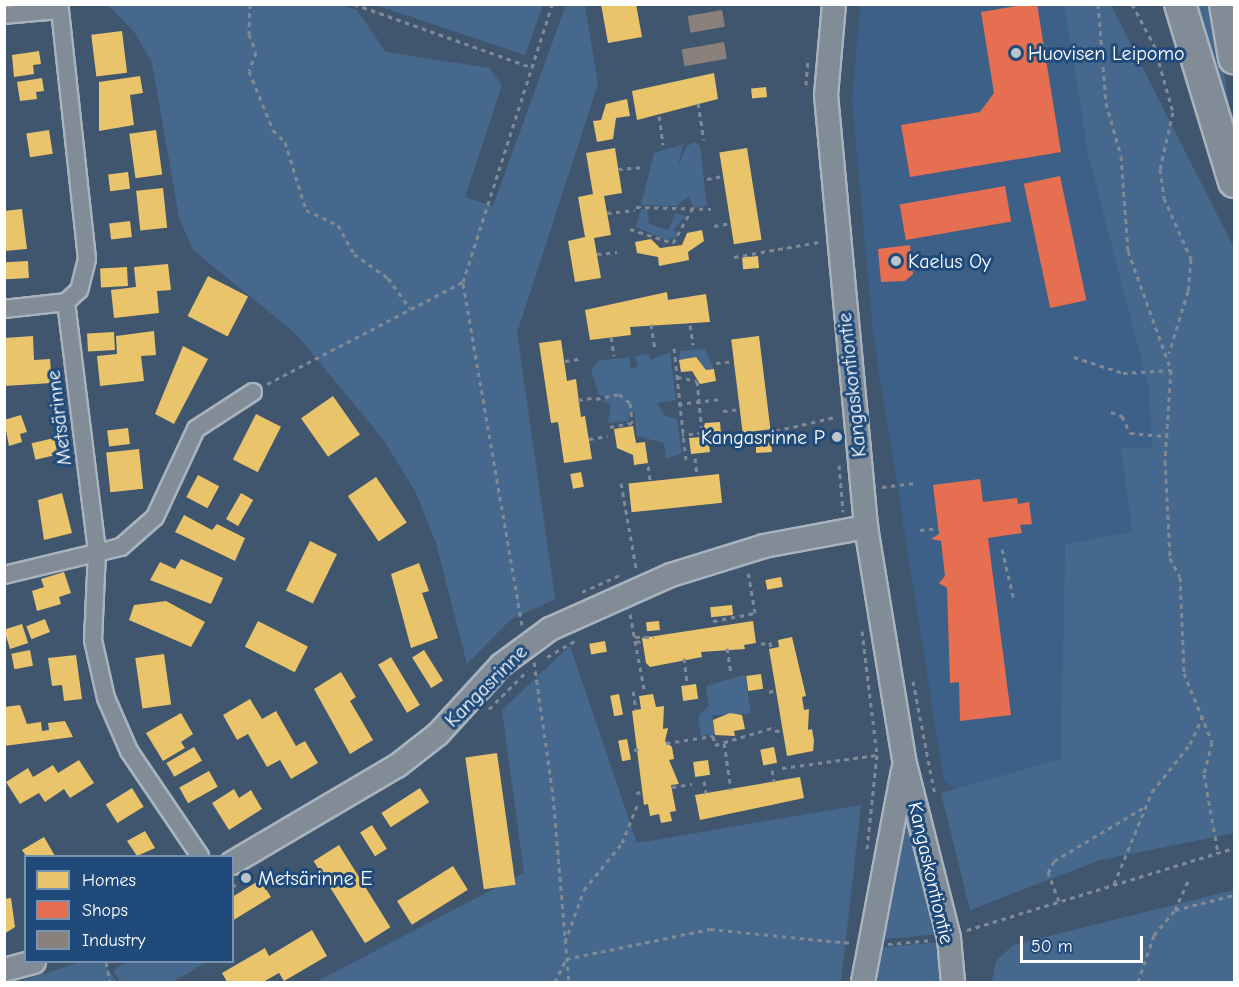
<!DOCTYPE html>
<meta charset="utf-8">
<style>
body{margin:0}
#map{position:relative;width:1239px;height:987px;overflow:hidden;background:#40566e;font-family:"Comic Neue",sans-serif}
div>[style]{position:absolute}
.built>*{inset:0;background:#3c6087}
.green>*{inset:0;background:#47688d}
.homes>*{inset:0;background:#e9c46a;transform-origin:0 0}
.shops>*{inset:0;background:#e76f51;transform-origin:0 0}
.industry>*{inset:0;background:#8a817c;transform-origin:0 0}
.path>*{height:3px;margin-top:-1.5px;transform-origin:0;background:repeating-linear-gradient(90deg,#808a96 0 4.5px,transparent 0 9px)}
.roads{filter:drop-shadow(2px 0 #a9b3be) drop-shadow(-2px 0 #a9b3be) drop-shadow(0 2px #a9b3be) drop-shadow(0 -2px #a9b3be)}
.street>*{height:16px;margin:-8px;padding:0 8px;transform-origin:8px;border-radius:8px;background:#818c97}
.secondary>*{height:22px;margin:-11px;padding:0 11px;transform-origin:11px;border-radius:11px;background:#818c97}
.highway>*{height:30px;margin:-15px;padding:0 15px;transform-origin:15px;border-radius:15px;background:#818c97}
.dots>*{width:16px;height:16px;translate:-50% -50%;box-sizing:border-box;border:3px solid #1f4a7a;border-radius:50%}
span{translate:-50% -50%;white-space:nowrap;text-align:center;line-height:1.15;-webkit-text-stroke:6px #1f4a7a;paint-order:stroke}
.poi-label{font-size:20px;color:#fff}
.left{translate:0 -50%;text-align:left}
.right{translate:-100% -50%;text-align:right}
.street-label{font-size:20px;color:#fff}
.frame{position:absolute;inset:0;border:6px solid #fff;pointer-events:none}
.legend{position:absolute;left:24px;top:855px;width:210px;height:108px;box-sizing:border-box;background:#1f4a7a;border:2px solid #7992af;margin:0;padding:8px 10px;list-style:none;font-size:18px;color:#fff}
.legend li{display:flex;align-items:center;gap:12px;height:30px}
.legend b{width:30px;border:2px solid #7992af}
.scale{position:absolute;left:1020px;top:936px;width:123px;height:27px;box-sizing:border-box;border:3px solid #fff;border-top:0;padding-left:8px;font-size:18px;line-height:21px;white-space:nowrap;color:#fff;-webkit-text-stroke:4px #1f4a7a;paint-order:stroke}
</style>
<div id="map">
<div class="built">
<div style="clip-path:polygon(860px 5px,1064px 5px,1088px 155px,1149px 389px,1152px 448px,1121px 448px,1132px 532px,1065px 544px,1062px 759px,956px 789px,944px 781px,873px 333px,852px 100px)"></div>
</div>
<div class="green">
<div style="clip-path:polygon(108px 5px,340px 5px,357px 10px,386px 52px,489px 68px,502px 85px,465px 197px,493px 206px,566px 5px,585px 5px,598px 84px,517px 333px,555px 599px,510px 620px,467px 664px,436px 543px,416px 493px,383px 439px,295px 333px,193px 250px,179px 217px,152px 63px,135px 33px)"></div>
<div style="clip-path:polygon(376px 5px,543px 4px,543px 5px,525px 55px)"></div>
<div style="clip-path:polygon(1064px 5px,1111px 5px,1234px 248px,1234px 833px,1100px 860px,970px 910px,941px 793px,1061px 759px,1065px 544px,1132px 532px,1121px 448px,1152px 448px,1149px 389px,1088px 155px)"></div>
<div style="clip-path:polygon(1188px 5px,1214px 5px,1234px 139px)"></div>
<div style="clip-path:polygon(695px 142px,700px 146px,707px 206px,693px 207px,689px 196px,676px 206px,641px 205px,654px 153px,683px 144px,678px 166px,687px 146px)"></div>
<div style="clip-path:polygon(641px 209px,647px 209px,649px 224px,668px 230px,676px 213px,685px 216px,674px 230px,678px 237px,666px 240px,636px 227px)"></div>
<div style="clip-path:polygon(705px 349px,714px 369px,706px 370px,696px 357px,679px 360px,680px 351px)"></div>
<div style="clip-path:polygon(670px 352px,676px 400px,657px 403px,665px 416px,677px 419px,682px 453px,666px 459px,664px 443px,637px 436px,634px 412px,628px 413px,629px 421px,608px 423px,611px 405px,601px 401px,610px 398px,599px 395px,591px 370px,598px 361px,629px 357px,631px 368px,638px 367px,635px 356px,649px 354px,651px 360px)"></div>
<div style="clip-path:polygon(570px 646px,637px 843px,861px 805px,841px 982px,316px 982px,524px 873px,502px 710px)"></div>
<div style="clip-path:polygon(745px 675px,751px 714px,712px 715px,715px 734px,701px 736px,698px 717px,709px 705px,706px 686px)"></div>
<div style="clip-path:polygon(905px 786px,940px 934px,875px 940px)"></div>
<div style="clip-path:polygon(1234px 890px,1234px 982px,992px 982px,996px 961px,1013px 945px)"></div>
<div style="clip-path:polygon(942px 942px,948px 982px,868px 982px,873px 948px)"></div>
<div style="clip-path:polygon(81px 962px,103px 962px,117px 982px,18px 982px)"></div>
<div style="clip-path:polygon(127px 962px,207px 962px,172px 982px,120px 982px,113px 970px)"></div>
</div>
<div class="homes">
<div style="clip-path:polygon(601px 4px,636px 4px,642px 37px,608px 43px)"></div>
<div style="left:122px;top:31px;width:42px;height:31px;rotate:83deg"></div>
<div style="clip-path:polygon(39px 51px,41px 64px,33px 65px,34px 74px,14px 77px,12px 55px)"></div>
<div style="clip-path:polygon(714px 73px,718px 99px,637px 120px,632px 91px)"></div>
<div style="clip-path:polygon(140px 76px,143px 93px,130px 95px,134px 125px,99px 131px,99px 82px)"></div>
<div style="clip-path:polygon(42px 78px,44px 91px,36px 92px,37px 99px,20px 101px,17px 82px)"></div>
<div style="left:766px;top:87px;width:10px;height:15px;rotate:84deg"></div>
<div style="clip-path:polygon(627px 99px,630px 116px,616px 118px,613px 139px,597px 142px,593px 121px,601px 120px,606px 104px)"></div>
<div style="left:49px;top:130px;width:24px;height:23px;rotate:81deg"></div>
<div style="left:156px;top:130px;width:45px;height:27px;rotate:82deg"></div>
<div style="clip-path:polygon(615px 148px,622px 193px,604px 196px,611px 235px,594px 238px,601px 278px,575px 282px,568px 241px,585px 237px,578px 197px,593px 194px,586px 153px)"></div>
<div style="left:747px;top:148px;width:93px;height:28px;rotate:81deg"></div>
<div style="left:128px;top:172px;width:17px;height:20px;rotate:83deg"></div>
<div style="left:163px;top:188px;width:40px;height:27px;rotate:84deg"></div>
<div style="clip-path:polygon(22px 209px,27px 249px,4px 251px,4px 211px)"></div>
<div style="left:130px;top:221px;width:16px;height:21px;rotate:83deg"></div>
<div style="clip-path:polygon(702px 230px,704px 241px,688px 252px,689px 260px,659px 266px,658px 257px,637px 253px,635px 242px,651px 239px,660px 248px,682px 245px,687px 233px)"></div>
<div style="left:758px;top:256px;width:12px;height:16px;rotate:85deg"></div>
<div style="left:28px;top:261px;width:17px;height:23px;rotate:87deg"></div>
<div style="clip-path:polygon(168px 264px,171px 290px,157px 291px,159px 313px,114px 318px,111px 290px,136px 287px,134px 267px)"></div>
<div style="left:127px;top:267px;width:19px;height:27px;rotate:87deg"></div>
<div style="left:208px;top:276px;width:45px;height:45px;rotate:27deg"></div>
<div style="clip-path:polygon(667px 292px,668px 300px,706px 294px,710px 322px,630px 327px,631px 335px,590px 340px,585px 310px)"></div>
<div style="clip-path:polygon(154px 331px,156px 355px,141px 356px,144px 381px,100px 386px,97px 356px,117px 354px,116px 336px)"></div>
<div style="left:114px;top:332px;width:18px;height:27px;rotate:87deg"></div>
<div style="clip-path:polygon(33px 336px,34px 360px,50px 359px,52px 383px,4px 386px,4px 338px)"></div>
<div style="left:759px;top:336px;width:94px;height:28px;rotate:83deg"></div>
<div style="clip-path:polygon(561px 340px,567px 381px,576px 379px,581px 417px,585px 416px,592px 459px,564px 463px,558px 422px,551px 423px,539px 343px)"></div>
<div style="clip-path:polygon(183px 346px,208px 359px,174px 424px,155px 414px)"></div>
<div style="clip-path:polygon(696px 357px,706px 370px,714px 369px,716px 381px,700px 384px,692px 371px,681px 372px,679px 360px)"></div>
<div style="left:333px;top:396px;width:47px;height:39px;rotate:55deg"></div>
<div style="left:256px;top:414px;width:28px;height:51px;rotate:27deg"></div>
<div style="clip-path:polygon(21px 415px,27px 432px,20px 434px,22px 442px,9px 446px,4px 420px)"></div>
<div style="clip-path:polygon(720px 422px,721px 434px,715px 435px,717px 444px,709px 445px,710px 452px,691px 454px,689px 438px,701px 437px,705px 423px)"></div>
<div style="clip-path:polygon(633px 426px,636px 443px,645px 442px,648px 463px,634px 465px,633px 455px,617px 448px,614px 429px)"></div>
<div style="left:128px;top:428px;width:16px;height:21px;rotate:83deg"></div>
<div style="left:54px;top:438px;width:17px;height:23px;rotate:77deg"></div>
<div style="clip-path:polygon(771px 442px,772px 452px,756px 453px,756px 444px)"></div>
<div style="left:139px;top:449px;width:40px;height:33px;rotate:84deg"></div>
<div style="left:581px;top:472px;width:15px;height:11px;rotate:79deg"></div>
<div style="left:719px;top:474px;width:29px;height:91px;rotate:84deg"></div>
<div style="left:198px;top:475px;width:24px;height:25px;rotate:28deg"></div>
<div style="left:376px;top:477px;width:55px;height:34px;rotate:56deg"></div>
<div style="clip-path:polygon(62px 493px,72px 533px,44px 540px,38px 500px)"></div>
<div style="left:241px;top:493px;width:14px;height:30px;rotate:30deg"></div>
<div style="clip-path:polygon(184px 515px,212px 530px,217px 524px,245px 538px,235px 561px,175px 532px)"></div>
<div style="left:310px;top:541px;width:30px;height:55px;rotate:26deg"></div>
<div style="clip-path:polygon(181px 559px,223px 578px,211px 604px,150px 580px,160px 562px,175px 569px)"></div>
<div style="clip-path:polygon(419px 563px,429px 591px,422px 593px,438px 638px,411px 648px,391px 574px)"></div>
<div style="clip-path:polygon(64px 572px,71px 593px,59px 597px,61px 604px,37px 611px,32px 591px,44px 587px,41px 579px)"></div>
<div style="left:781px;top:577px;width:10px;height:16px;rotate:79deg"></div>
<div style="clip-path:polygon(166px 601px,205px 622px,191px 647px,129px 620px,134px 605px)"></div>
<div style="left:732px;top:605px;width:10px;height:22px;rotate:84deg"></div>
<div style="left:45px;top:619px;width:14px;height:20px;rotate:69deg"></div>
<div style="left:258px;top:621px;width:56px;height:29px;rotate:27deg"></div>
<div style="left:659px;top:621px;width:9px;height:13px;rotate:84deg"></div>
<div style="clip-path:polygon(753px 621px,756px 643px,744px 645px,745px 649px,701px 652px,702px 657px,650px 667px,646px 663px,642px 638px)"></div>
<div style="left:22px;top:624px;width:20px;height:19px;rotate:72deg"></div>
<div style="clip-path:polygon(792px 637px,806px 696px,802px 697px,804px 710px,809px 709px,808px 730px,812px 729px,814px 741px,813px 751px,787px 756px,769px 649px,779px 647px,778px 640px)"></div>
<div style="left:605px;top:641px;width:11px;height:16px;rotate:80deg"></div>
<div style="left:30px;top:650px;width:16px;height:19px;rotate:79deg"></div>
<div style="left:424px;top:650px;width:36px;height:14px;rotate:58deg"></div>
<div style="left:164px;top:654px;width:51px;height:29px;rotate:82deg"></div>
<div style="clip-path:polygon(76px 655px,82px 699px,64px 701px,62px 685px,52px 686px,48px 658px)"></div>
<div style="left:391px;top:657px;width:56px;height:15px;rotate:59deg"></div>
<div style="clip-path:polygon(341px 672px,356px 697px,350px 701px,373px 740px,350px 754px,314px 689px)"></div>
<div style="left:761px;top:674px;width:15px;height:15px;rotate:82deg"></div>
<div style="left:696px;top:684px;width:15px;height:15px;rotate:82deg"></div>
<div style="left:619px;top:694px;width:21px;height:9px;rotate:79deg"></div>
<div style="clip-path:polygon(653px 694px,656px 707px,664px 706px,663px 729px,668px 728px,665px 741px,672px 747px,674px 759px,669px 760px,679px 784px,671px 785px,676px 811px,670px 812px,672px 821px,661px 823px,659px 814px,650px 816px,648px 804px,644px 805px,632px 711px,641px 709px,639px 696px)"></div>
<div style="clip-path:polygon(250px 699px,262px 719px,276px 711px,296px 746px,305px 741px,318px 763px,291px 779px,280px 760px,267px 767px,248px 734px,237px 740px,223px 715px)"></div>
<div style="clip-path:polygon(20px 705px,27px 724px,41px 722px,42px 731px,49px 730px,48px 723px,65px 721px,73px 737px,4px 746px,4px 707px)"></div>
<div style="clip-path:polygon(181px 713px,193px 734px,181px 742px,185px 748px,163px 761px,146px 733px)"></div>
<div style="clip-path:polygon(730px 713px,742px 715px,745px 729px,734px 731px,735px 736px,715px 735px,713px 720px)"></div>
<div style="left:627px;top:739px;width:21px;height:9px;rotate:79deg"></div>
<div style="left:194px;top:747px;width:16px;height:32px;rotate:60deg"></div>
<div style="left:774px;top:747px;width:16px;height:14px;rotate:79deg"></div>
<div style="left:497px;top:753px;width:133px;height:32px;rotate:82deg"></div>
<div style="clip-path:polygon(79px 760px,94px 783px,70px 798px,64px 789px,45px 802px,39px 793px,20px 804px,6px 782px,28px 768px,33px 777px,53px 765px,58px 773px)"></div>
<div style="left:708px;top:760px;width:15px;height:15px;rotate:82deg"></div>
<div style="left:209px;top:771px;width:18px;height:34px;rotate:61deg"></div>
<div style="clip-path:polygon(800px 777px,804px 798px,700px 820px,695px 795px)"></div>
<div style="left:132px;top:788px;width:22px;height:31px;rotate:58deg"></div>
<div style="left:420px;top:788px;width:17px;height:46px;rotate:57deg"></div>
<div style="clip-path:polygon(234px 789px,239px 798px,251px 790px,262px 809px,229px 830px,212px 803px)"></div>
<div style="left:372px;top:825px;width:28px;height:14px;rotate:58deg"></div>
<div style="clip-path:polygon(145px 831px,155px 848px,137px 856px,127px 841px)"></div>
<div style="clip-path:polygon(44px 837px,55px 856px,26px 856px,22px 850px)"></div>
<div style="left:339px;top:845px;width:97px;height:30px;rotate:58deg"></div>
<div style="left:453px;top:866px;width:28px;height:66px;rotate:58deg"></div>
<div style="clip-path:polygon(260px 880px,271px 897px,232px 921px,232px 897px)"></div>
<div style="clip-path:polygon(11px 898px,15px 927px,4px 934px,4px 899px)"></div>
<div style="clip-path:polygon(312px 930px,327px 956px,284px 981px,279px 973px,263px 982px,227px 982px,222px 973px,265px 948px,269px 956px)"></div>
</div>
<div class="shops">
<div style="clip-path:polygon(1028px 4px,1037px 4px,1061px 152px,910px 177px,901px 125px,980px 112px,994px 93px,981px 12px)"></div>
<div style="left:1060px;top:176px;width:127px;height:37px;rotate:78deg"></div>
<div style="left:1005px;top:186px;width:36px;height:107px;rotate:80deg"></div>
<div style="clip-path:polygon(910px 245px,913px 274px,905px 281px,881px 282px,878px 249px)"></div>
<div style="clip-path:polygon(980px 479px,983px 502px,1017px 498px,1018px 504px,1029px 502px,1032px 524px,1020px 525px,1022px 533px,988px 538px,1011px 715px,960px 721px,959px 682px,950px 683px,947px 588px,939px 583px,945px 576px,941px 541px,931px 539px,939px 534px,933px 485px)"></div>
</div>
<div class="industry">
<div style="left:722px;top:10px;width:17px;height:35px;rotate:80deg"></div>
<div style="left:724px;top:42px;width:17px;height:43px;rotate:80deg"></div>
</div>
<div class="path">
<div style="left:250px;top:4px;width:30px;rotate:92deg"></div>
<div style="left:249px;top:34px;width:19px;rotate:69deg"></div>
<div style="left:256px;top:52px;width:20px;rotate:110deg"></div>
<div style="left:249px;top:71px;width:64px;rotate:67.9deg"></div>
<div style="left:273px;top:130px;width:17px;rotate:45deg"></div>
<div style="left:285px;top:142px;width:71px;rotate:72.8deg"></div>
<div style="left:306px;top:210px;width:35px;rotate:25deg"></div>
<div style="left:338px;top:225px;width:33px;rotate:61deg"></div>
<div style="left:354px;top:254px;width:42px;rotate:35.2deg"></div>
<div style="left:388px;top:278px;width:37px;rotate:54deg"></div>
<div style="left:354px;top:4px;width:188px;rotate:19.6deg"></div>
<div style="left:1098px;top:4px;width:99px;rotate:85.4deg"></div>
<div style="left:1106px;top:103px;width:55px;rotate:74.2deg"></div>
<div style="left:1121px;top:156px;width:95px;rotate:85.8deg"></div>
<div style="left:1128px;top:251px;width:127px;rotate:70.1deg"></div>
<div style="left:1171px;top:370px;width:91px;rotate:93.8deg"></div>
<div style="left:1165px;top:461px;width:97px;rotate:87deg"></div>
<div style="left:1170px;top:558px;width:21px;rotate:62deg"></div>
<div style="left:1180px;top:577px;width:96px;rotate:87.6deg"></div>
<div style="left:1184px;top:673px;width:74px;rotate:67.9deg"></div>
<div style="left:1212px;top:742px;width:33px;rotate:104deg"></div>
<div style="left:1204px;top:774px;width:80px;rotate:80deg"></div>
<div style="left:1132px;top:4px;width:47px;rotate:61.8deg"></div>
<div style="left:1154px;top:45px;width:70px;rotate:74.2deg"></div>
<div style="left:1173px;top:112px;width:58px;rotate:102.8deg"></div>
<div style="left:1160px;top:169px;width:29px;rotate:82deg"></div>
<div style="left:1164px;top:198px;width:67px;rotate:66.1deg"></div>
<div style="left:1191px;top:259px;width:32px;rotate:95deg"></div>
<div style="left:1188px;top:291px;width:65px;rotate:107deg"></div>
<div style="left:806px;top:85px;width:27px;rotate:-86deg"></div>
<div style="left:698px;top:103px;width:37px;rotate:81deg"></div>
<div style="left:659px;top:116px;width:29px;rotate:82deg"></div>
<div style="left:618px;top:169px;width:27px;rotate:-4deg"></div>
<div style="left:707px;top:179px;width:16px;rotate:-11deg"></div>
<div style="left:636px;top:207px;width:75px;rotate:1.5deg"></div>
<div style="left:607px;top:213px;width:28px;rotate:-6deg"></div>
<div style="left:714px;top:226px;width:17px;rotate:-10deg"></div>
<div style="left:630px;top:229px;width:45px;rotate:18deg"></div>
<div style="left:673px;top:243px;width:39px;rotate:-61deg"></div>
<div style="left:597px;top:254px;width:20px;rotate:-6deg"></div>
<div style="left:734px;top:257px;width:86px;rotate:-10deg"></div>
<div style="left:651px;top:324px;width:26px;rotate:81deg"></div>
<div style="left:690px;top:325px;width:20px;rotate:81deg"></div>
<div style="left:611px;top:337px;width:19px;rotate:81deg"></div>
<div style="left:674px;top:348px;width:113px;rotate:83.9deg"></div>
<div style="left:1074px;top:357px;width:52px;rotate:18.1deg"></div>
<div style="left:1123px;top:373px;width:48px;rotate:-3.6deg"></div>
<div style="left:565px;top:361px;width:18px;rotate:-9deg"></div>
<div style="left:716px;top:363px;width:18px;rotate:-6deg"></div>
<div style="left:677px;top:377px;width:20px;rotate:11deg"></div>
<div style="left:697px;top:381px;width:52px;rotate:84.5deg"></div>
<div style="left:702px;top:433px;width:20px;rotate:174deg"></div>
<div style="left:267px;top:384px;width:221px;rotate:-27.5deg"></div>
<div style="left:596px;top:399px;width:24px;rotate:-12deg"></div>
<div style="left:619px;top:394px;width:14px;rotate:39deg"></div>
<div style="left:630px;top:403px;width:20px;rotate:84deg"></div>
<div style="left:632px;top:423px;width:27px;rotate:170deg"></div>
<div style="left:578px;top:400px;width:18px;rotate:-9deg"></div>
<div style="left:678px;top:404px;width:43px;rotate:-6.6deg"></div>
<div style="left:723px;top:411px;width:18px;rotate:-6deg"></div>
<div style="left:1111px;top:412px;width:12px;rotate:20deg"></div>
<div style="left:1122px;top:416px;width:19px;rotate:65deg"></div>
<div style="left:1130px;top:433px;width:37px;rotate:5deg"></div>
<div style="left:589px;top:439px;width:19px;rotate:-9deg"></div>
<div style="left:732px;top:441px;width:106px;rotate:-13.1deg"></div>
<div style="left:695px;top:458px;width:18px;rotate:84deg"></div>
<div style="left:839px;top:465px;width:47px;rotate:85.1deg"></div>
<div style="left:648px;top:466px;width:15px;rotate:82deg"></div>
<div style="left:621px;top:483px;width:86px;rotate:80deg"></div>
<div style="left:882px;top:487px;width:32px;rotate:-7deg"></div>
<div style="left:920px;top:530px;width:19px;rotate:-6deg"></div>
<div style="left:1002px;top:549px;width:52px;rotate:76.8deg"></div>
<div style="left:582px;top:592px;width:42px;rotate:-24.1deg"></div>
<div style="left:630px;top:614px;width:76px;rotate:79.4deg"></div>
<div style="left:713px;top:621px;width:43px;rotate:-10.8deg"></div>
<div style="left:755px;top:613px;width:43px;rotate:-99.5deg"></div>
<div style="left:522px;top:625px;width:348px;rotate:-99.8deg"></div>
<div style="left:463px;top:282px;width:292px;rotate:-72.2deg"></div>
<div style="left:862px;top:631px;width:125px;rotate:83.1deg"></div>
<div style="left:877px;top:755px;width:94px;rotate:96.1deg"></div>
<div style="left:635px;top:637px;width:19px"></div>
<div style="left:636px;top:642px;width:7px;rotate:-8deg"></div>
<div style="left:761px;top:644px;width:9px;rotate:-13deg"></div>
<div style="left:770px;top:642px;width:6px;rotate:81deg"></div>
<div style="left:727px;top:648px;width:26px;rotate:81deg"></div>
<div style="left:547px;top:657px;width:36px;rotate:-30deg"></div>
<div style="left:684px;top:658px;width:23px;rotate:83deg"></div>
<div style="left:534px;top:662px;width:135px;rotate:81.9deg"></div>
<div style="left:553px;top:796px;width:187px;rotate:85.1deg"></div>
<div style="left:913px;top:681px;width:116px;rotate:79.1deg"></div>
<div style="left:633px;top:691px;width:19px;rotate:81deg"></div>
<div style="left:769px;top:692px;width:7px;rotate:-16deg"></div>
<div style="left:489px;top:709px;width:54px;rotate:-45deg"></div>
<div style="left:775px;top:731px;width:8px;rotate:-7deg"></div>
<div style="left:666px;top:743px;width:48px;rotate:-8.5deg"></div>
<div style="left:713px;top:736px;width:9px;rotate:77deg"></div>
<div style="left:715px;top:745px;width:63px;rotate:-16.7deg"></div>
<div style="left:724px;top:743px;width:47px;rotate:81.3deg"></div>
<div style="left:634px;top:750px;width:5px;rotate:-11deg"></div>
<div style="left:782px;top:768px;width:96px;rotate:-7.8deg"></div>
<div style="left:772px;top:770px;width:12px;rotate:81deg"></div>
<div style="left:704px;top:781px;width:12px;rotate:81deg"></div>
<div style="left:672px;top:787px;width:20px;rotate:-9deg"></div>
<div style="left:636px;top:793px;width:5px;rotate:-11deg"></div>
<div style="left:1114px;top:884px;width:100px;rotate:-67.6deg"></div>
<div style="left:1152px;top:792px;width:61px;rotate:-51.6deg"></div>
<div style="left:1190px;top:744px;width:31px;rotate:-65deg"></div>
<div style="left:232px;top:887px;width:11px;rotate:-34deg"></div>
<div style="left:1059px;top:901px;width:30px;rotate:-111deg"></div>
<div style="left:1048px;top:873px;width:13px;rotate:-63deg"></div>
<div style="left:1054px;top:861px;width:104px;rotate:-30.8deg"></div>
<div style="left:1175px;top:910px;width:32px;rotate:-66deg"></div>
<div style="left:967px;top:930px;width:279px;rotate:-17.1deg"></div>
<div style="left:565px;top:942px;width:55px;rotate:-69.9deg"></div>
<div style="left:584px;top:890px;width:60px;rotate:-51deg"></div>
<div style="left:622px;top:843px;width:40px;rotate:-68deg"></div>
<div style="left:888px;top:944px;width:44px;rotate:-5.2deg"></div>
<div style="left:106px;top:962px;width:20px;rotate:79deg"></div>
<div style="left:555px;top:982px;width:25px;rotate:-64deg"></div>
<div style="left:566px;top:959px;width:147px;rotate:-11.8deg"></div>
<div style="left:710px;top:929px;width:142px;rotate:5.7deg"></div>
<div style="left:1138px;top:982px;width:50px;rotate:-71.2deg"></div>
<div style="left:1154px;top:935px;width:33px;rotate:-50deg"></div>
<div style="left:1175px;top:910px;width:61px;rotate:-14.3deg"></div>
</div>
<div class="roads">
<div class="street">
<div style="left:4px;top:15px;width:56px;rotate:-5.1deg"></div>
<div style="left:60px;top:10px;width:250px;rotate:83.8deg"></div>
<div style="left:87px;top:259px;width:32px;rotate:104deg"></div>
<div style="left:79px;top:290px;width:18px;rotate:137deg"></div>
<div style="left:66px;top:302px;width:252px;rotate:82.9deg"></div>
<div style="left:97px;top:552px;width:88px;rotate:92.6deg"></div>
<div style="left:93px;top:640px;width:59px;rotate:77.4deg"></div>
<div style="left:106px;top:698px;width:58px;rotate:66.5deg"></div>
<div style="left:129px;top:751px;width:127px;rotate:55.9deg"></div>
<div style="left:4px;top:309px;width:62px;rotate:-6.4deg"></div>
<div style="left:4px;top:575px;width:120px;rotate:-13.5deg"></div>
<div style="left:121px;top:547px;width:45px;rotate:-41.4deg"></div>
<div style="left:155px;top:517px;width:97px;rotate:-65deg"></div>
<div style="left:196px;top:429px;width:68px;rotate:-33deg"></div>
</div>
<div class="secondary">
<div style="left:834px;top:4px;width:91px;rotate:95deg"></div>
<div style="left:826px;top:95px;width:434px;rotate:84.7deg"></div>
<div style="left:866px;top:527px;width:240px;rotate:80.7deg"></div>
<div style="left:905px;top:764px;width:179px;rotate:75.8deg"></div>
<div style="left:949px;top:938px;width:44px;rotate:84.8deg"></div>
<div style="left:232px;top:863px;width:191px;rotate:-30.5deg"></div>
<div style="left:397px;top:766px;width:52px;rotate:-38deg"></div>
<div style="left:438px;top:734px;width:93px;rotate:-47.6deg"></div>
<div style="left:501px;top:665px;width:61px;rotate:-36.3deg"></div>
<div style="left:550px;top:629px;width:133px;rotate:-24.1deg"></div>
<div style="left:671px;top:575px;width:97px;rotate:-17.3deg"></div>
<div style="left:764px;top:546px;width:104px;rotate:-10.6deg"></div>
<div style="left:4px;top:970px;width:31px;rotate:-15deg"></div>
<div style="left:863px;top:982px;width:215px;rotate:-79.3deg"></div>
</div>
<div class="highway">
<div style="left:1180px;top:4px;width:186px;rotate:73.1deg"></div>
<div style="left:1225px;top:4px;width:55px;rotate:80.5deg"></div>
</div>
</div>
<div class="dots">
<div style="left:1016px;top:53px;background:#bcc4cc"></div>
<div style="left:896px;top:261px;background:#bcc4cc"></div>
<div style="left:837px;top:437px;background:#bcc4cc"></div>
<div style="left:246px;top:878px;background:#bcc4cc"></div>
</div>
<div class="poi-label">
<span class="left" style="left:1028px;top:53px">Huovisen Leipomo</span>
<span class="left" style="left:908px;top:261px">Kaelus Oy</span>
<span class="right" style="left:825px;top:437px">Kangasrinne P</span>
<span class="left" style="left:258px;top:878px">Metsärinne E</span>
</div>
<div class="street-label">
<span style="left:852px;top:385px;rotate:-96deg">Kangaskontiontie</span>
<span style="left:59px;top:418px;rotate:-97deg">Metsärinne</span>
<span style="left:486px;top:686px;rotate:-45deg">Kangasrinne</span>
<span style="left:931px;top:873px;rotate:77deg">Kangaskontiontie</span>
</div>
<div class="frame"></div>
<ul class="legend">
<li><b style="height:16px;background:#e9c46a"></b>Homes</li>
<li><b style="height:16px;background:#e76f51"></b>Shops</li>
<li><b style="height:16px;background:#8a817c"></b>Industry</li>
</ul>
<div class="scale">50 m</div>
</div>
